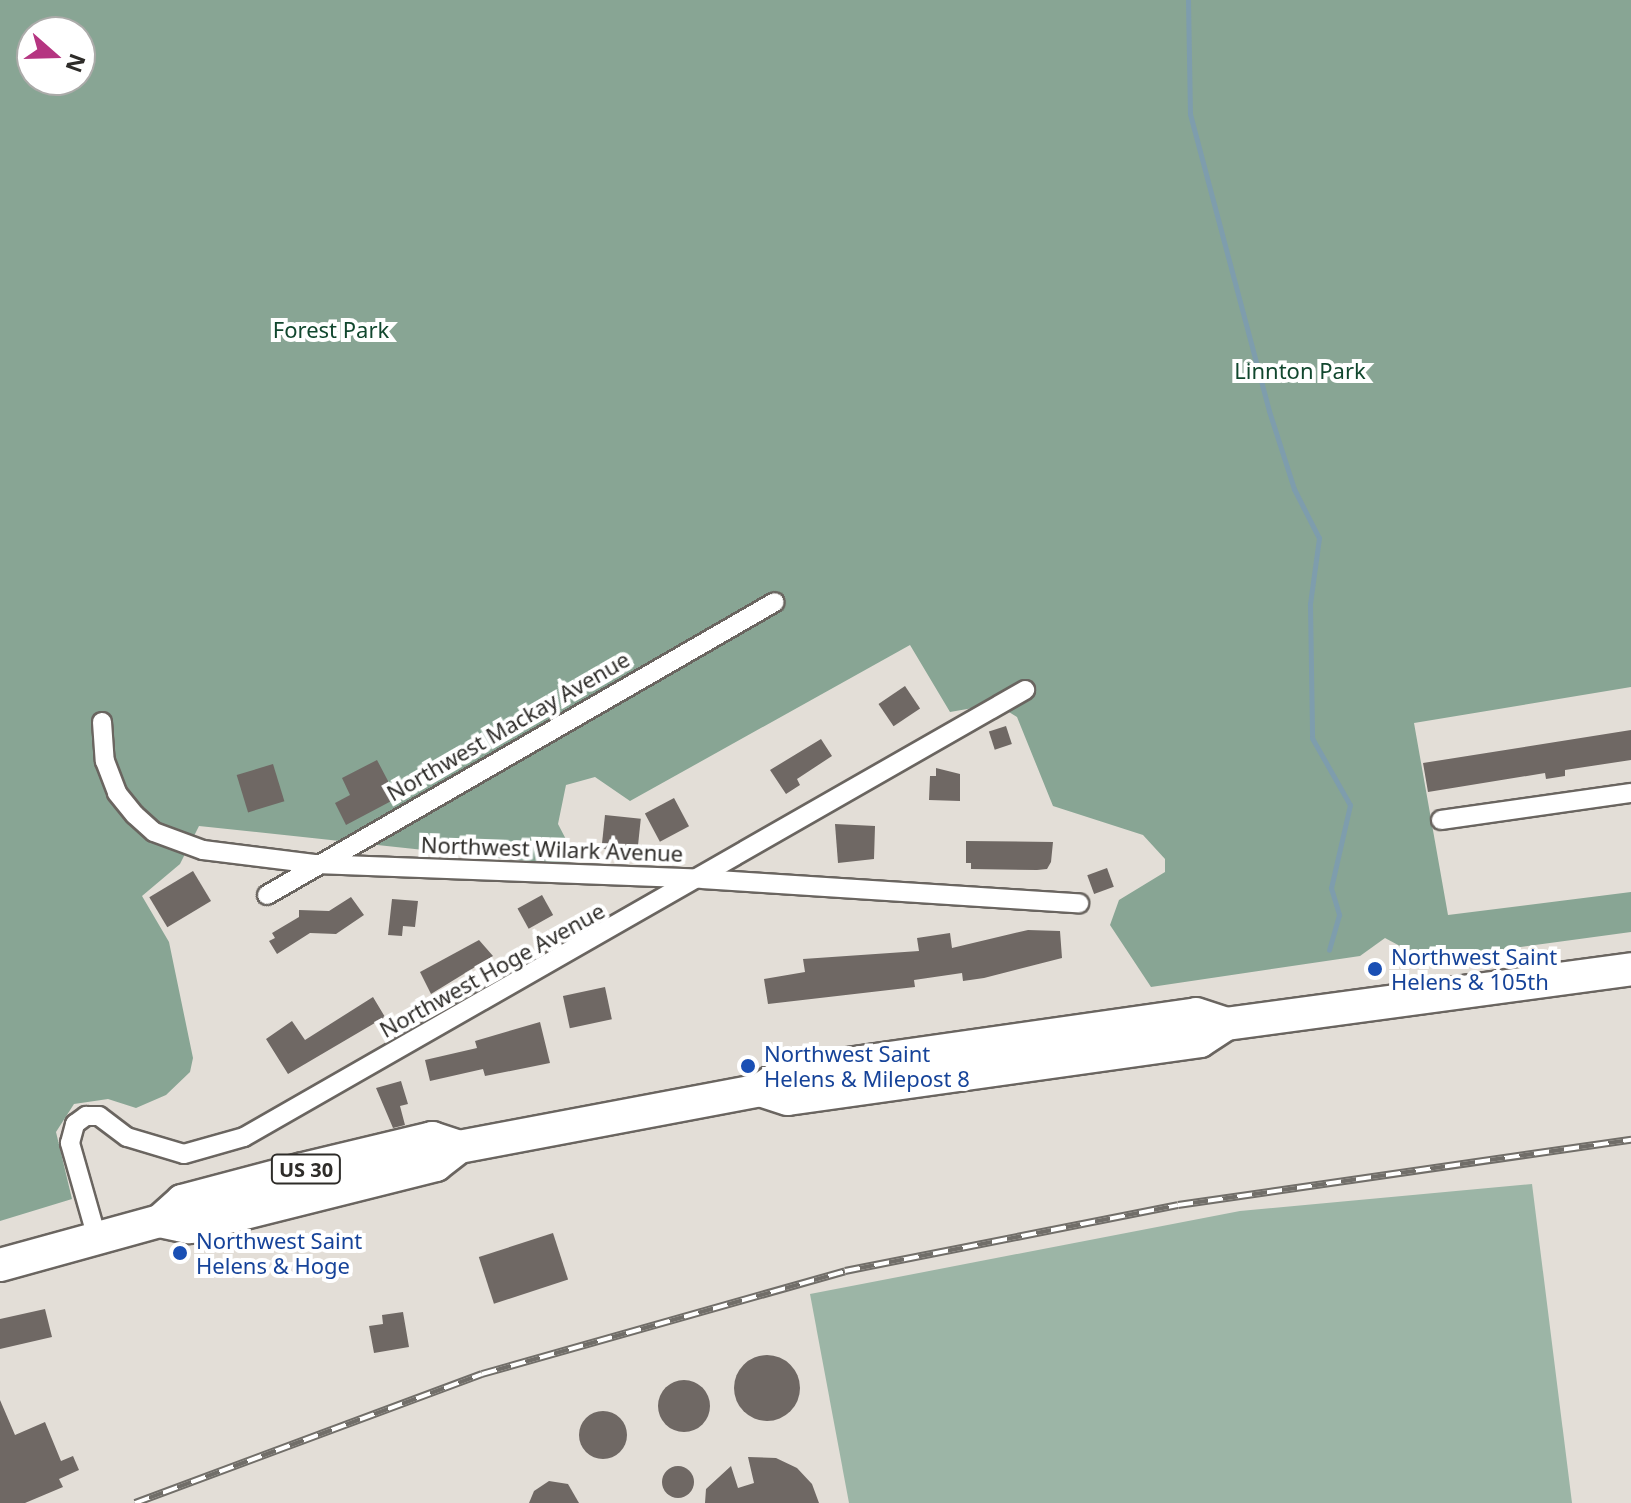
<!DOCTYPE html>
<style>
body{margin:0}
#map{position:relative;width:1631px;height:1503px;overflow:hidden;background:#e3ded7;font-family:"Noto Sans",sans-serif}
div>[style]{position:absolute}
.green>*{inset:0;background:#9cb5a6}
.forest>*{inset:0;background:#88a594}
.stream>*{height:5px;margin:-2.5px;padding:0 2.5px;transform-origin:2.5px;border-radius:2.5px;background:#7e9dad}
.building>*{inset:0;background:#6f6864;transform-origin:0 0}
.round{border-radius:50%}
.roads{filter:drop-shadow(2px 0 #6a6560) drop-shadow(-2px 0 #6a6560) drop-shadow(0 2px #6a6560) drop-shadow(0 -2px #6a6560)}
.minor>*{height:18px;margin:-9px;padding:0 9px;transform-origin:9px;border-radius:9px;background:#fff}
.trunk>*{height:32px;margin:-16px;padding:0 16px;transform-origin:16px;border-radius:16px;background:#fff}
.rail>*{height:8px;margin-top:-4px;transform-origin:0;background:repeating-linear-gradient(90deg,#fff 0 15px,#716e69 0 30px);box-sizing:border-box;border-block:2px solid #716e69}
.dots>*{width:22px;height:22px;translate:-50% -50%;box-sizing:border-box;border:4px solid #fff;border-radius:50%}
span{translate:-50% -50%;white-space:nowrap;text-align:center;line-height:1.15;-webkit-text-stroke:8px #fff;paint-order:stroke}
.shield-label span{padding:2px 6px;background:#fff;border:2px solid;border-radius:6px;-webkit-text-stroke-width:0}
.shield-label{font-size:20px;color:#2e2c29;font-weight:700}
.park-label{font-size:22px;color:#11472e}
.street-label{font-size:22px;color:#2e2c29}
.transit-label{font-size:22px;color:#164399}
.left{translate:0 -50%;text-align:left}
.north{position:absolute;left:16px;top:16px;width:80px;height:80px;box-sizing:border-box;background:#fff;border:2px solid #ababa9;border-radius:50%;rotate:110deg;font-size:22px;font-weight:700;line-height:32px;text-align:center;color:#2e2c29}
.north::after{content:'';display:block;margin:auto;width:28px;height:36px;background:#b53581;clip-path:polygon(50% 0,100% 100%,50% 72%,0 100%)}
</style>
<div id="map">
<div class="green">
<div style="clip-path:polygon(1532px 1184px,1572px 1503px,849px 1503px,810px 1294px,1240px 1211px)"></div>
</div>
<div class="forest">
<div style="clip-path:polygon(evenodd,0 0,1631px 0,1631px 687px,1414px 723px,1448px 915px,1631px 892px,1631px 932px,1426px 960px,1385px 938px,1360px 956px,1151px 987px,1110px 925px,1119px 900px,1165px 872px,1165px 859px,1143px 835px,1053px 806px,1017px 717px,996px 704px,950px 712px,910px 645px,630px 801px,595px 777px,566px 785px,558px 824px,571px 849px,572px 859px,565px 865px,199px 826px,180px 864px,142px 896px,169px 942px,193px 1058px,190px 1072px,166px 1095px,136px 1108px,108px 1099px,74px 1104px,56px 1132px,72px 1199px,0 1221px,0 0,32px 32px,80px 32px,80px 80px,32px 80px,32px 32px)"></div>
</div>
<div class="stream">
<div style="left:1188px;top:0;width:114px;rotate:89deg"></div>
<div style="left:1190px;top:114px;width:307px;rotate:75.1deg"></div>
<div style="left:1269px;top:411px;width:82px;rotate:72.2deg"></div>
<div style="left:1294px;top:489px;width:55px;rotate:63deg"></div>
<div style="left:1319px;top:538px;width:67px;rotate:97.8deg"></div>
<div style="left:1310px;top:604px;width:134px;rotate:89.1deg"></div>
<div style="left:1312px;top:738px;width:77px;rotate:60.4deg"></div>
<div style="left:1350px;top:805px;width:85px;rotate:102.9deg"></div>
<div style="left:1331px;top:888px;width:28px;rotate:73deg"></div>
<div style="left:1339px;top:915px;width:36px;rotate:106deg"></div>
</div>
<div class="building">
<div style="left:905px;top:686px;width:27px;height:32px;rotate:56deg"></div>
<div style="left:1006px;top:726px;width:19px;height:18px;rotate:72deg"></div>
<div style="clip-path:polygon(1631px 730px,1631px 760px,1565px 770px,1565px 776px,1546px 779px,1545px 773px,1428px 792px,1423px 763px)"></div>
<div style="clip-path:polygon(821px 739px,832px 756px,797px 779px,800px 785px,786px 794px,770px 770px)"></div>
<div style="clip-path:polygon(377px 760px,397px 798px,346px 825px,335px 803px,350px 795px,342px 778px)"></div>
<div style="left:273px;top:764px;width:39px;height:38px;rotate:73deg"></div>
<div style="clip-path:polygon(936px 768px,960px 774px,960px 801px,929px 800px,930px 776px,936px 776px)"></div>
<div style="left:674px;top:798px;width:32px;height:33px;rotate:62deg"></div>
<div style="left:605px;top:815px;width:36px;height:34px;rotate:6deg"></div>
<div style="clip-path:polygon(835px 824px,875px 826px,874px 859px,838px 863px)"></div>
<div style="clip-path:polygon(966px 841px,1053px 842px,1051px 862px,1047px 869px,1037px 870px,971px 869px,971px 863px,966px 863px)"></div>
<div style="left:1107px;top:868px;width:20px;height:21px;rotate:70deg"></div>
<div style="left:193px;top:871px;width:35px;height:51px;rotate:59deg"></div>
<div style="left:542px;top:895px;width:23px;height:28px;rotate:61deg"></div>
<div style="clip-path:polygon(351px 897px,364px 915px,336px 934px,310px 933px,277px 954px,269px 941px,275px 938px,272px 933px,299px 917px,299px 910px,329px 911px)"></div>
<div style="clip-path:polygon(392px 899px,418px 901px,415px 927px,403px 926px,402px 936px,388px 935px)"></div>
<div style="clip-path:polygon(1028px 930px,1060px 931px,1062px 958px,984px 978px,963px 981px,962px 973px,914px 980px,915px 987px,768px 1004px,764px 979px,805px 972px,803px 959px,919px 951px,917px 938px,950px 933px,952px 948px)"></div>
<div style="clip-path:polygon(479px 940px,493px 956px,431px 994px,420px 972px)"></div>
<div style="left:605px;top:987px;width:33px;height:43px;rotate:78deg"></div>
<div style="clip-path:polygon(373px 997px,385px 1017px,288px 1074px,266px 1039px,292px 1021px,305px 1040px)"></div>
<div style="clip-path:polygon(540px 1022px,550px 1063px,485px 1076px,483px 1069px,430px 1081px,425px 1060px,477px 1048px,475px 1041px)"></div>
<div style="clip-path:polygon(401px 1081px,408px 1104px,400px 1106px,405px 1125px,393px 1128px,376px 1088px)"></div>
<div style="left:553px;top:1233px;width:49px;height:78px;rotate:72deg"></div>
<div style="clip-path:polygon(45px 1309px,52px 1337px,0 1349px,0 1319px)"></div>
<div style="clip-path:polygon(403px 1312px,409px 1347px,374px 1353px,369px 1326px,383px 1324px,382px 1315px)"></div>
<div class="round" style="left:734px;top:1355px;width:66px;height:66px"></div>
<div class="round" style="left:658px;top:1380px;width:52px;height:52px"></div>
<div style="clip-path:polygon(0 1400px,15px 1435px,45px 1422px,61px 1461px,73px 1456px,79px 1470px,59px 1479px,63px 1487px,25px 1503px,0 1503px)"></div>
<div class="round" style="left:579px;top:1411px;width:48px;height:48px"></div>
<div style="clip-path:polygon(748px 1457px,776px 1458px,797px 1468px,812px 1484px,819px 1503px,705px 1503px,706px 1489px,731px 1466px,738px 1488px,754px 1483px)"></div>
<div class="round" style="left:662px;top:1466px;width:32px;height:32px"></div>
<div style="clip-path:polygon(549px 1481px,568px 1484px,579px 1503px,529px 1503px,534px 1491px)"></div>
</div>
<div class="roads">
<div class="minor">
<div style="left:102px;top:722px;width:39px;rotate:86deg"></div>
<div style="left:105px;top:761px;width:34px;rotate:69deg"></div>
<div style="left:117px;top:793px;width:28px;rotate:51deg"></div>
<div style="left:135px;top:815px;width:25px;rotate:42deg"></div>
<div style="left:154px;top:832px;width:52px;rotate:20.2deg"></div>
<div style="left:203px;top:850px;width:114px;rotate:7.1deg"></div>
<div style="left:316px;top:864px;width:387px;rotate:2.2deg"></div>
<div style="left:703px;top:879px;width:377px;rotate:3.7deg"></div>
<div style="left:1441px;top:820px;width:192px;rotate:-8.1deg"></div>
<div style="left:267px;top:895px;width:586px;rotate:-29.98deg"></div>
<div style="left:97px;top:1238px;width:99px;rotate:-105.9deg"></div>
<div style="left:70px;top:1143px;width:20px;rotate:-75deg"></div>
<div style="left:75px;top:1124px;width:14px;rotate:-36deg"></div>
<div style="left:86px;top:1116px;width:13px"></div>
<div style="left:99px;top:1116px;width:35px;rotate:37deg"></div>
<div style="left:127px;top:1137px;width:59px;rotate:16.6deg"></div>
<div style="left:184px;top:1154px;width:62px;rotate:-15.8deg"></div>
<div style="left:244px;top:1137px;width:900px;rotate:-29.78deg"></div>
</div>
<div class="trunk">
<div style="left:760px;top:1090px;width:29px;rotate:18deg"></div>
<div style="left:788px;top:1099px;width:416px;rotate:-8deg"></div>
<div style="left:1200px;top:1041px;width:31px;rotate:-33deg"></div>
<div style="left:1226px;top:1024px;width:409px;rotate:-7.7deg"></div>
<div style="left:160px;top:1221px;width:30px;rotate:12deg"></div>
<div style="left:189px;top:1227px;width:255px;rotate:-14.1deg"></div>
<div style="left:436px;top:1165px;width:29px;rotate:-38deg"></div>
<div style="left:459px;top:1147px;width:306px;rotate:-10.7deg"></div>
<div style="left:760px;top:1090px;width:29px;rotate:-35deg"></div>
<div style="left:784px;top:1073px;width:416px;rotate:-8.1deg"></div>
<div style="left:1196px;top:1014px;width:32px;rotate:18deg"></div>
<div style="left:0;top:1265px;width:166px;rotate:-15.4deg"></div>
<div style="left:160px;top:1221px;width:30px;rotate:-42deg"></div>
<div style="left:182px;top:1201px;width:125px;rotate:-14.8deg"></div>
<div style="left:303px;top:1169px;width:133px;rotate:-13.5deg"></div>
<div style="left:432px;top:1138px;width:28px;rotate:18deg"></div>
</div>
</div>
<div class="rail">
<div style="left:135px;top:1503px;width:370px;rotate:-20.4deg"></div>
<div style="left:482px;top:1374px;width:377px;rotate:-15.8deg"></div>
<div style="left:845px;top:1271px;width:339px;rotate:-11.2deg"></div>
<div style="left:1178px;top:1205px;width:458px;rotate:-8.2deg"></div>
</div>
<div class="dots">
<div style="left:1375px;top:969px;background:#1a4fb4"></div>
<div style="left:748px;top:1066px;background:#1a4fb4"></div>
<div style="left:180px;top:1253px;background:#1a4fb4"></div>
</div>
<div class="shield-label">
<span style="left:306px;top:1169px">US 30</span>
</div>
<div class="park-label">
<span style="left:331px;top:330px">Forest Park</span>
<span style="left:1300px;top:371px">Linnton Park</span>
</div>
<div class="street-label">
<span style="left:508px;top:726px;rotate:-30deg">Northwest Mackay Avenue</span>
<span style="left:552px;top:849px;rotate:2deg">Northwest Wilark Avenue</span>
<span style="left:492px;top:970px;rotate:-29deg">Northwest Hoge Avenue</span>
</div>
<div class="transit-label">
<span class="left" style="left:1391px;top:969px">Northwest Saint<br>Helens &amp; 105th</span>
<span class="left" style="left:764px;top:1066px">Northwest Saint<br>Helens &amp; Milepost 8</span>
<span class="left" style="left:196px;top:1253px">Northwest Saint<br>Helens &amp; Hoge</span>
</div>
<div class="north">N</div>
</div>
